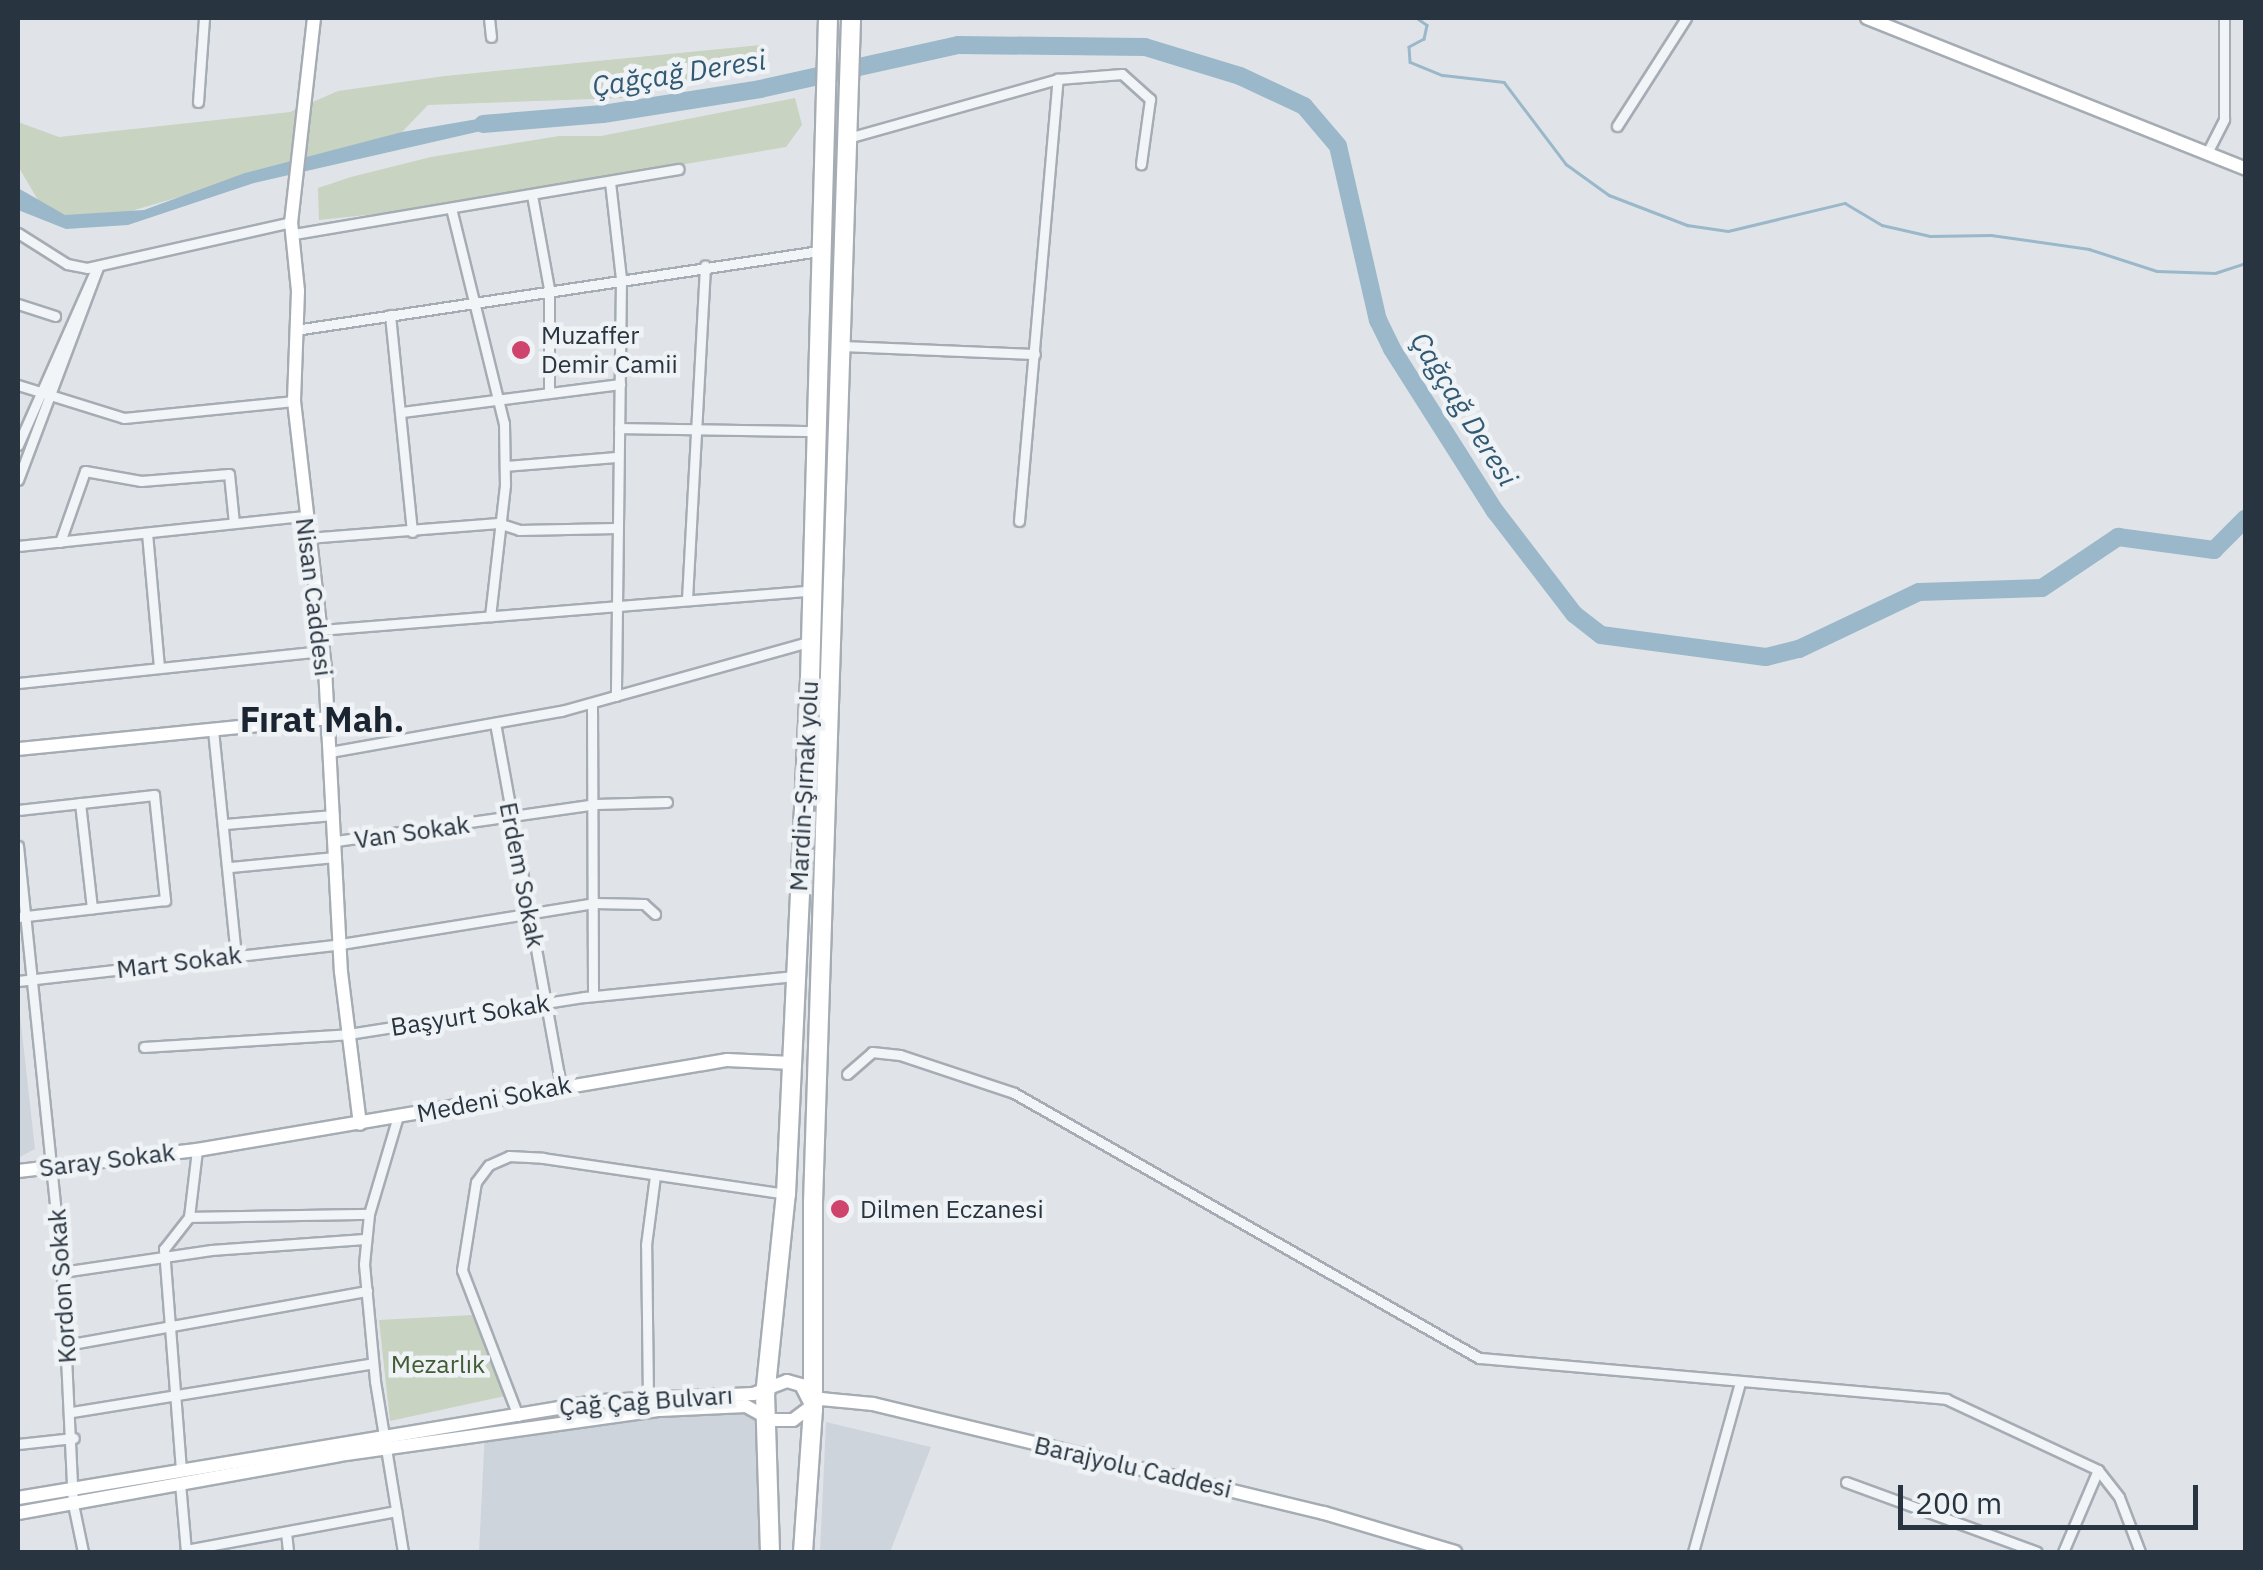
<!DOCTYPE html>
<meta charset="utf-8">
<style>
body{margin:0}
#map{position:relative;width:2263px;height:1570px;overflow:hidden;background:#e0e4e9;font-family:"IBM Plex Sans",sans-serif}
div>[style]{position:absolute}
.built>*{inset:0;background:#ced4db}
.green>*{inset:0;background:#c8d3c1}
.water>*{inset:0;background:#9ab8c9}
.stream>*{height:2.5px;margin:-1.25px;padding:0 1.25px;transform-origin:1.25px;border-radius:1.25px;background:#9ab8c9}
.river>*{height:18px;margin:-9px;padding:0 9px;transform-origin:9px;border-radius:9px;background:#9ab8c9}
.roads{filter:drop-shadow(2px 0 #a5acb3) drop-shadow(-2px 0 #a5acb3) drop-shadow(0 2px #a5acb3) drop-shadow(0 -2px #a5acb3)}
.street>*{height:9px;margin:-4.5px;padding:0 4.5px;transform-origin:4.5px;border-radius:4.5px;background:#f2f5f7}
.secondary>*{height:12px;margin:-6px;padding:0 6px;transform-origin:6px;border-radius:6px;background:#fff}
.highway>*{height:18px;margin:-9px;padding:0 9px;transform-origin:9px;border-radius:9px;background:#fff}
.dots>*{width:28px;height:28px;translate:-50% -50%;box-sizing:border-box;border:5px solid #eff3f6;border-radius:50%}
span{translate:-50% -50%;white-space:nowrap;text-align:center;line-height:1.15;-webkit-text-stroke:9px #eff3f6;paint-order:stroke}
.poi-label{font-size:25px;color:#283440}
.left{translate:0 -50%;text-align:left}
.street-label{font-size:25px;color:#283440}
.park-label{font-size:25px;color:#425c35}
.water-label{font-size:28px;color:#325974;font-style:italic}
.district-label{font-size:35px;color:#1a2531;font-weight:700}
.frame{position:absolute;inset:0;border:20px solid #283440;pointer-events:none}
.scale{position:absolute;left:1898px;top:1485px;width:300px;height:45px;box-sizing:border-box;border:5px solid #283440;border-top:0;padding-left:12px;font-size:30px;line-height:35px;white-space:nowrap;color:#283440;-webkit-text-stroke:8px #eff3f6;paint-order:stroke}
</style>
<div id="map">
<div class="built">
<div style="clip-path:polygon(18px 997px,35px 1149px,18px 1158px)"></div>
<div style="clip-path:polygon(738px 1399px,774px 1405px,772px 1552px,479px 1552px,485px 1429px,617px 1408px)"></div>
<div style="clip-path:polygon(826px 1422px,931px 1447px,890px 1552px,820px 1552px)"></div>
</div>
<div class="green">
<div style="clip-path:polygon(761px 45px,769px 64px,621px 98px,428px 105px,402px 132px,114px 216px,65px 215px,42px 207px,18px 166px,18px 122px,59px 137px,290px 112px,338px 91px,445px 76px)"></div>
<div style="clip-path:polygon(795px 98px,802px 125px,786px 147px,414px 210px,319px 220px,318px 188px,351px 177px,431px 157px,559px 136px,601px 136px)"></div>
<div style="clip-path:polygon(472px 1315px,505px 1396px,390px 1421px,379px 1320px)"></div>
</div>
<div class="water">
<div style="clip-path:polygon(501px 115px,503px 126px,254px 183px,128px 225px,66px 229px,18px 210px,18px 188px,65px 215px,144px 210px,245px 173px,402px 132px)"></div>
</div>
<div class="stream">
<div style="left:1417px;top:18px;width:12px;rotate:35deg"></div>
<div style="left:1427px;top:25px;width:14px;rotate:102deg"></div>
<div style="left:1424px;top:39px;width:17px;rotate:152deg"></div>
<div style="left:1409px;top:47px;width:15px;rotate:86deg"></div>
<div style="left:1410px;top:62px;width:35px;rotate:22deg"></div>
<div style="left:1443px;top:75px;width:61px;rotate:6.5deg"></div>
<div style="left:1504px;top:82px;width:103px;rotate:52.9deg"></div>
<div style="left:1566px;top:164px;width:53px;rotate:35.8deg"></div>
<div style="left:1609px;top:195px;width:84px;rotate:21deg"></div>
<div style="left:1687px;top:225px;width:41px;rotate:8.3deg"></div>
<div style="left:1728px;top:231px;width:120px;rotate:-13.5deg"></div>
<div style="left:1845px;top:203px;width:43px;rotate:30.7deg"></div>
<div style="left:1882px;top:225px;width:49px;rotate:12.9deg"></div>
<div style="left:1930px;top:236px;width:61px;rotate:-0.9deg"></div>
<div style="left:1991px;top:235px;width:99px;rotate:8.1deg"></div>
<div style="left:2089px;top:249px;width:71px;rotate:17.9deg"></div>
<div style="left:2157px;top:271px;width:58px;rotate:2deg"></div>
<div style="left:2215px;top:273px;width:33px;rotate:-18deg"></div>
</div>
<div class="river">
<div style="left:483px;top:124px;width:120px;rotate:-4.8deg"></div>
<div style="left:603px;top:114px;width:159px;rotate:-9deg"></div>
<div style="left:760px;top:89px;width:203px;rotate:-12.5deg"></div>
<div style="left:958px;top:45px;width:187px;rotate:0.6deg"></div>
<div style="left:1145px;top:47px;width:99px;rotate:17deg"></div>
<div style="left:1240px;top:76px;width:71px;rotate:25.1deg"></div>
<div style="left:1304px;top:106px;width:52px;rotate:49.6deg"></div>
<div style="left:1338px;top:146px;width:179px;rotate:77.1deg"></div>
<div style="left:1378px;top:320px;width:32px;rotate:64deg"></div>
<div style="left:1392px;top:349px;width:192px;rotate:57.6deg"></div>
<div style="left:1495px;top:511px;width:130px;rotate:52.5deg"></div>
<div style="left:1574px;top:614px;width:34px;rotate:38deg"></div>
<div style="left:1601px;top:635px;width:166px;rotate:7.6deg"></div>
<div style="left:1766px;top:657px;width:34px;rotate:-14deg"></div>
<div style="left:1799px;top:649px;width:133px;rotate:-25.4deg"></div>
<div style="left:1919px;top:592px;width:123px;rotate:-1.9deg"></div>
<div style="left:2042px;top:588px;width:92px;rotate:-33.9deg"></div>
<div style="left:2118px;top:537px;width:97px;rotate:7.7deg"></div>
<div style="left:2214px;top:550px;width:45px;rotate:-45deg"></div>
</div>
<div class="roads">
<div class="street">
<div style="left:489px;top:18px;width:19px;rotate:84deg"></div>
<div style="left:198px;top:102px;width:84px;rotate:-85.9deg"></div>
<div style="left:1617px;top:126px;width:128px;rotate:-57.4deg"></div>
<div style="left:848px;top:138px;width:218px;rotate:-15.7deg"></div>
<div style="left:1058px;top:79px;width:64px;rotate:-4.5deg"></div>
<div style="left:1122px;top:74px;width:38px;rotate:42deg"></div>
<div style="left:1150px;top:99px;width:66px;rotate:97.9deg"></div>
<div style="left:2207px;top:153px;width:38px;rotate:-63deg"></div>
<div style="left:2224px;top:119px;width:101px;rotate:-90deg"></div>
<div style="left:610px;top:182px;width:98px;rotate:83.5deg"></div>
<div style="left:621px;top:279px;width:417px;rotate:90.7deg"></div>
<div style="left:532px;top:195px;width:96px;rotate:79.7deg"></div>
<div style="left:549px;top:289px;width:103px;rotate:90deg"></div>
<div style="left:451px;top:208px;width:221px;rotate:76.2deg"></div>
<div style="left:504px;top:423px;width:62px;rotate:89.1deg"></div>
<div style="left:505px;top:485px;width:132px;rotate:96.5deg"></div>
<div style="left:18px;top:233px;width:58px;rotate:32.3deg"></div>
<div style="left:67px;top:264px;width:20px;rotate:11deg"></div>
<div style="left:87px;top:268px;width:209px;rotate:-12.7deg"></div>
<div style="left:294px;top:234px;width:390px;rotate:-9.6deg"></div>
<div style="left:18px;top:304px;width:39px;rotate:18deg"></div>
<div style="left:390px;top:315px;width:218px;rotate:84.2deg"></div>
<div style="left:295px;top:330px;width:530px;rotate:-8.57deg"></div>
<div style="left:841px;top:346px;width:194px;rotate:2.4deg"></div>
<div style="left:18px;top:385px;width:111px;rotate:17.3deg"></div>
<div style="left:124px;top:418px;width:171px;rotate:-5.7deg"></div>
<div style="left:402px;top:412px;width:220px;rotate:-7.3deg"></div>
<div style="left:619px;top:428px;width:197px;rotate:0.9deg"></div>
<div style="left:18px;top:445px;width:193px;rotate:-66.1deg"></div>
<div style="left:505px;top:466px;width:113px;rotate:-4.6deg"></div>
<div style="left:18px;top:480px;width:228px;rotate:-69.4deg"></div>
<div style="left:1019px;top:521px;width:444px;rotate:-85deg"></div>
<div style="left:147px;top:533px;width:135px;rotate:84.9deg"></div>
<div style="left:307px;top:538px;width:192px;rotate:-4.5deg"></div>
<div style="left:498px;top:523px;width:22px;rotate:18deg"></div>
<div style="left:519px;top:530px;width:97px;rotate:-1.2deg"></div>
<div style="left:60px;top:542px;width:75px;rotate:-70.6deg"></div>
<div style="left:85px;top:471px;width:57px;rotate:10.1deg"></div>
<div style="left:141px;top:481px;width:88px;rotate:-4.5deg"></div>
<div style="left:229px;top:474px;width:49px;rotate:84.2deg"></div>
<div style="left:18px;top:546px;width:288px;rotate:-6deg"></div>
<div style="left:687px;top:599px;width:334px;rotate:-86.9deg"></div>
<div style="left:320px;top:630px;width:495px;rotate:-4.6deg"></div>
<div style="left:18px;top:683px;width:306px;rotate:-6deg"></div>
<div style="left:592px;top:703px;width:293px;rotate:89.8deg"></div>
<div style="left:495px;top:723px;width:369px;rotate:79.7deg"></div>
<div style="left:213px;top:730px;width:226px;rotate:84.2deg"></div>
<div style="left:330px;top:752px;width:235px;rotate:-10.1deg"></div>
<div style="left:561px;top:711px;width:260px;rotate:-15.6deg"></div>
<div style="left:80px;top:803px;width:106px;rotate:83.5deg"></div>
<div style="left:18px;top:810px;width:137px;rotate:-6.3deg"></div>
<div style="left:154px;top:795px;width:106px;rotate:84deg"></div>
<div style="left:165px;top:900px;width:148px;rotate:173.4deg"></div>
<div style="left:225px;top:824px;width:109px;rotate:-4.7deg"></div>
<div style="left:336px;top:841px;width:263px;rotate:-8.1deg"></div>
<div style="left:596px;top:804px;width:71px;rotate:-1.6deg"></div>
<div style="left:18px;top:846px;width:428px;rotate:84.1deg"></div>
<div style="left:62px;top:1272px;width:232px;rotate:87.3deg"></div>
<div style="left:73px;top:1504px;width:49px;rotate:78.2deg"></div>
<div style="left:230px;top:867px;width:106px;rotate:-5.4deg"></div>
<div style="left:18px;top:981px;width:325px;rotate:-6.5deg"></div>
<div style="left:341px;top:944px;width:256px;rotate:-9.2deg"></div>
<div style="left:594px;top:903px;width:50px;rotate:1.1deg"></div>
<div style="left:644px;top:904px;width:15px;rotate:42deg"></div>
<div style="left:144px;top:1047px;width:204px;rotate:-3.6deg"></div>
<div style="left:348px;top:1034px;width:240px;rotate:-8.9deg"></div>
<div style="left:585px;top:997px;width:211px;rotate:-5.7deg"></div>
<div style="left:847px;top:1074px;width:33px;rotate:-41deg"></div>
<div style="left:872px;top:1052px;width:28px;rotate:6deg"></div>
<div style="left:900px;top:1055px;width:120px;rotate:18.4deg"></div>
<div style="left:1014px;top:1093px;width:535px;rotate:29.68deg"></div>
<div style="left:1479px;top:1358px;width:469px;rotate:5deg"></div>
<div style="left:1946px;top:1399px;width:168px;rotate:25deg"></div>
<div style="left:2098px;top:1470px;width:34px;rotate:52deg"></div>
<div style="left:2119px;top:1497px;width:59px;rotate:69.1deg"></div>
<div style="left:398px;top:1116px;width:102px;rotate:106.5deg"></div>
<div style="left:369px;top:1214px;width:50px;rotate:95.7deg"></div>
<div style="left:364px;top:1264px;width:118px;rotate:84.6deg"></div>
<div style="left:375px;top:1381px;width:173px;rotate:80.7deg"></div>
<div style="left:189px;top:1217px;width:180px;rotate:-1deg"></div>
<div style="left:62px;top:1272px;width:151px;rotate:-8.4deg"></div>
<div style="left:211px;top:1250px;width:154px;rotate:-4.1deg"></div>
<div style="left:66px;top:1345px;width:306px;rotate:-10.2deg"></div>
<div style="left:648px;top:1398px;width:153px;rotate:-90.7deg"></div>
<div style="left:646px;top:1245px;width:70px;rotate:-82.6deg"></div>
<div style="left:72px;top:1412px;width:305px;rotate:-9.2deg"></div>
<div style="left:518px;top:1416px;width:156px;rotate:-111deg"></div>
<div style="left:462px;top:1270px;width:89px;rotate:-81deg"></div>
<div style="left:476px;top:1182px;width:21px;rotate:-53deg"></div>
<div style="left:489px;top:1165px;width:22px;rotate:-24deg"></div>
<div style="left:509px;top:1156px;width:34px;rotate:3deg"></div>
<div style="left:543px;top:1158px;width:246px;rotate:8.4deg"></div>
<div style="left:18px;top:1444px;width:56px;rotate:-6.1deg"></div>
<div style="left:181px;top:1470px;width:222px;rotate:-94.4deg"></div>
<div style="left:164px;top:1249px;width:41px;rotate:-52deg"></div>
<div style="left:189px;top:1217px;width:67px;rotate:-83.2deg"></div>
<div style="left:1846px;top:1482px;width:203px;rotate:20.1deg"></div>
<div style="left:180px;top:1483px;width:69px;rotate:85deg"></div>
<div style="left:286px;top:1532px;width:20px;rotate:84deg"></div>
<div style="left:186px;top:1550px;width:214px;rotate:-10.5deg"></div>
<div style="left:1693px;top:1552px;width:176px;rotate:-74.5deg"></div>
<div style="left:2063px;top:1552px;width:89px;rotate:-66.9deg"></div>
</div>
<div class="secondary">
<div style="left:314px;top:18px;width:205px;rotate:96.4deg"></div>
<div style="left:291px;top:222px;width:69px;rotate:84.2deg"></div>
<div style="left:298px;top:291px;width:110px;rotate:92.1deg"></div>
<div style="left:294px;top:401px;width:269px;rotate:83.4deg"></div>
<div style="left:325px;top:668px;width:304px;rotate:87deg"></div>
<div style="left:341px;top:972px;width:153px;rotate:82.9deg"></div>
<div style="left:1867px;top:18px;width:408px;rotate:21.7deg"></div>
<div style="left:18px;top:749px;width:312px;rotate:-5.7deg"></div>
<div style="left:18px;top:1171px;width:180px;rotate:-6.7deg"></div>
<div style="left:197px;top:1150px;width:538px;rotate:-9.64deg"></div>
<div style="left:727px;top:1060px;width:65px;rotate:2.6deg"></div>
<div style="left:18px;top:1498px;width:591px;rotate:-9.45deg"></div>
<div style="left:601px;top:1401px;width:152px;rotate:-2.6deg"></div>
<div style="left:753px;top:1394px;width:36px;rotate:-21deg"></div>
<div style="left:787px;top:1381px;width:15px;rotate:16deg"></div>
<div style="left:801px;top:1385px;width:20px;rotate:63deg"></div>
<div style="left:18px;top:1513px;width:326px;rotate:-10.2deg"></div>
<div style="left:339px;top:1455px;width:324px;rotate:-8deg"></div>
<div style="left:660px;top:1410px;width:86px;rotate:-2.7deg"></div>
<div style="left:746px;top:1406px;width:29px;rotate:29deg"></div>
<div style="left:771px;top:1420px;width:22px"></div>
<div style="left:793px;top:1420px;width:35px;rotate:-37deg"></div>
<div style="left:821px;top:1399px;width:52px;rotate:5.5deg"></div>
<div style="left:873px;top:1404px;width:464px;rotate:13.6deg"></div>
<div style="left:1324px;top:1513px;width:137px;rotate:16.6deg"></div>
</div>
<div class="highway">
<div style="left:770px;top:1552px;width:156px;rotate:-91.8deg"></div>
<div style="left:765px;top:1396px;width:203px;rotate:-84.1deg"></div>
<div style="left:786px;top:1194px;width:516px;rotate:-87.33deg"></div>
<div style="left:810px;top:679px;width:661px;rotate:-88.44deg"></div>
<div style="left:803px;top:1552px;width:142px;rotate:-86deg"></div>
<div style="left:813px;top:1410px;width:207px;rotate:-90deg"></div>
<div style="left:813px;top:1203px;width:1186px;rotate:-88.16deg"></div>
</div>
</div>
<div class="dots">
<div style="left:521px;top:350px;background:#ce446c"></div>
<div style="left:840px;top:1209px;background:#ce446c"></div>
</div>
<div class="poi-label">
<span class="left" style="left:541px;top:350px">Muzaffer<br>Demir Camii</span>
<span class="left" style="left:860px;top:1209px">Dilmen Eczanesi</span>
</div>
<div class="street-label">
<span style="left:314px;top:597px;rotate:83deg">Nisan Caddesi</span>
<span style="left:804px;top:786px;rotate:-87deg">Mardin-Şırnak yolu</span>
<span style="left:412px;top:832px;rotate:-8deg">Van Sokak</span>
<span style="left:522px;top:875px;rotate:79deg">Erdem Sokak</span>
<span style="left:179px;top:962px;rotate:-7deg">Mart Sokak</span>
<span style="left:470px;top:1015px;rotate:-9deg">Başyurt Sokak</span>
<span style="left:494px;top:1099px;rotate:-11deg">Medeni Sokak</span>
<span style="left:107px;top:1160px;rotate:-7deg">Saray Sokak</span>
<span style="left:62px;top:1286px;rotate:-94deg">Kordon Sokak</span>
<span style="left:646px;top:1401px;rotate:-4deg">Çağ Çağ Bulvarı</span>
<span style="left:1133px;top:1467px;rotate:13deg">Barajyolu Caddesi</span>
</div>
<div class="park-label">
<span style="left:438px;top:1364px">Mezarlık</span>
</div>
<div class="water-label">
<span style="left:679px;top:73px;rotate:-9deg">Çağçağ Deresi</span>
<span style="left:1464px;top:409px;rotate:58deg">Çağçağ Deresi</span>
</div>
<div class="district-label">
<span style="left:322px;top:719px">Fırat Mah.</span>
</div>
<div class="frame"></div>
<div class="scale">200 m</div>
</div>
